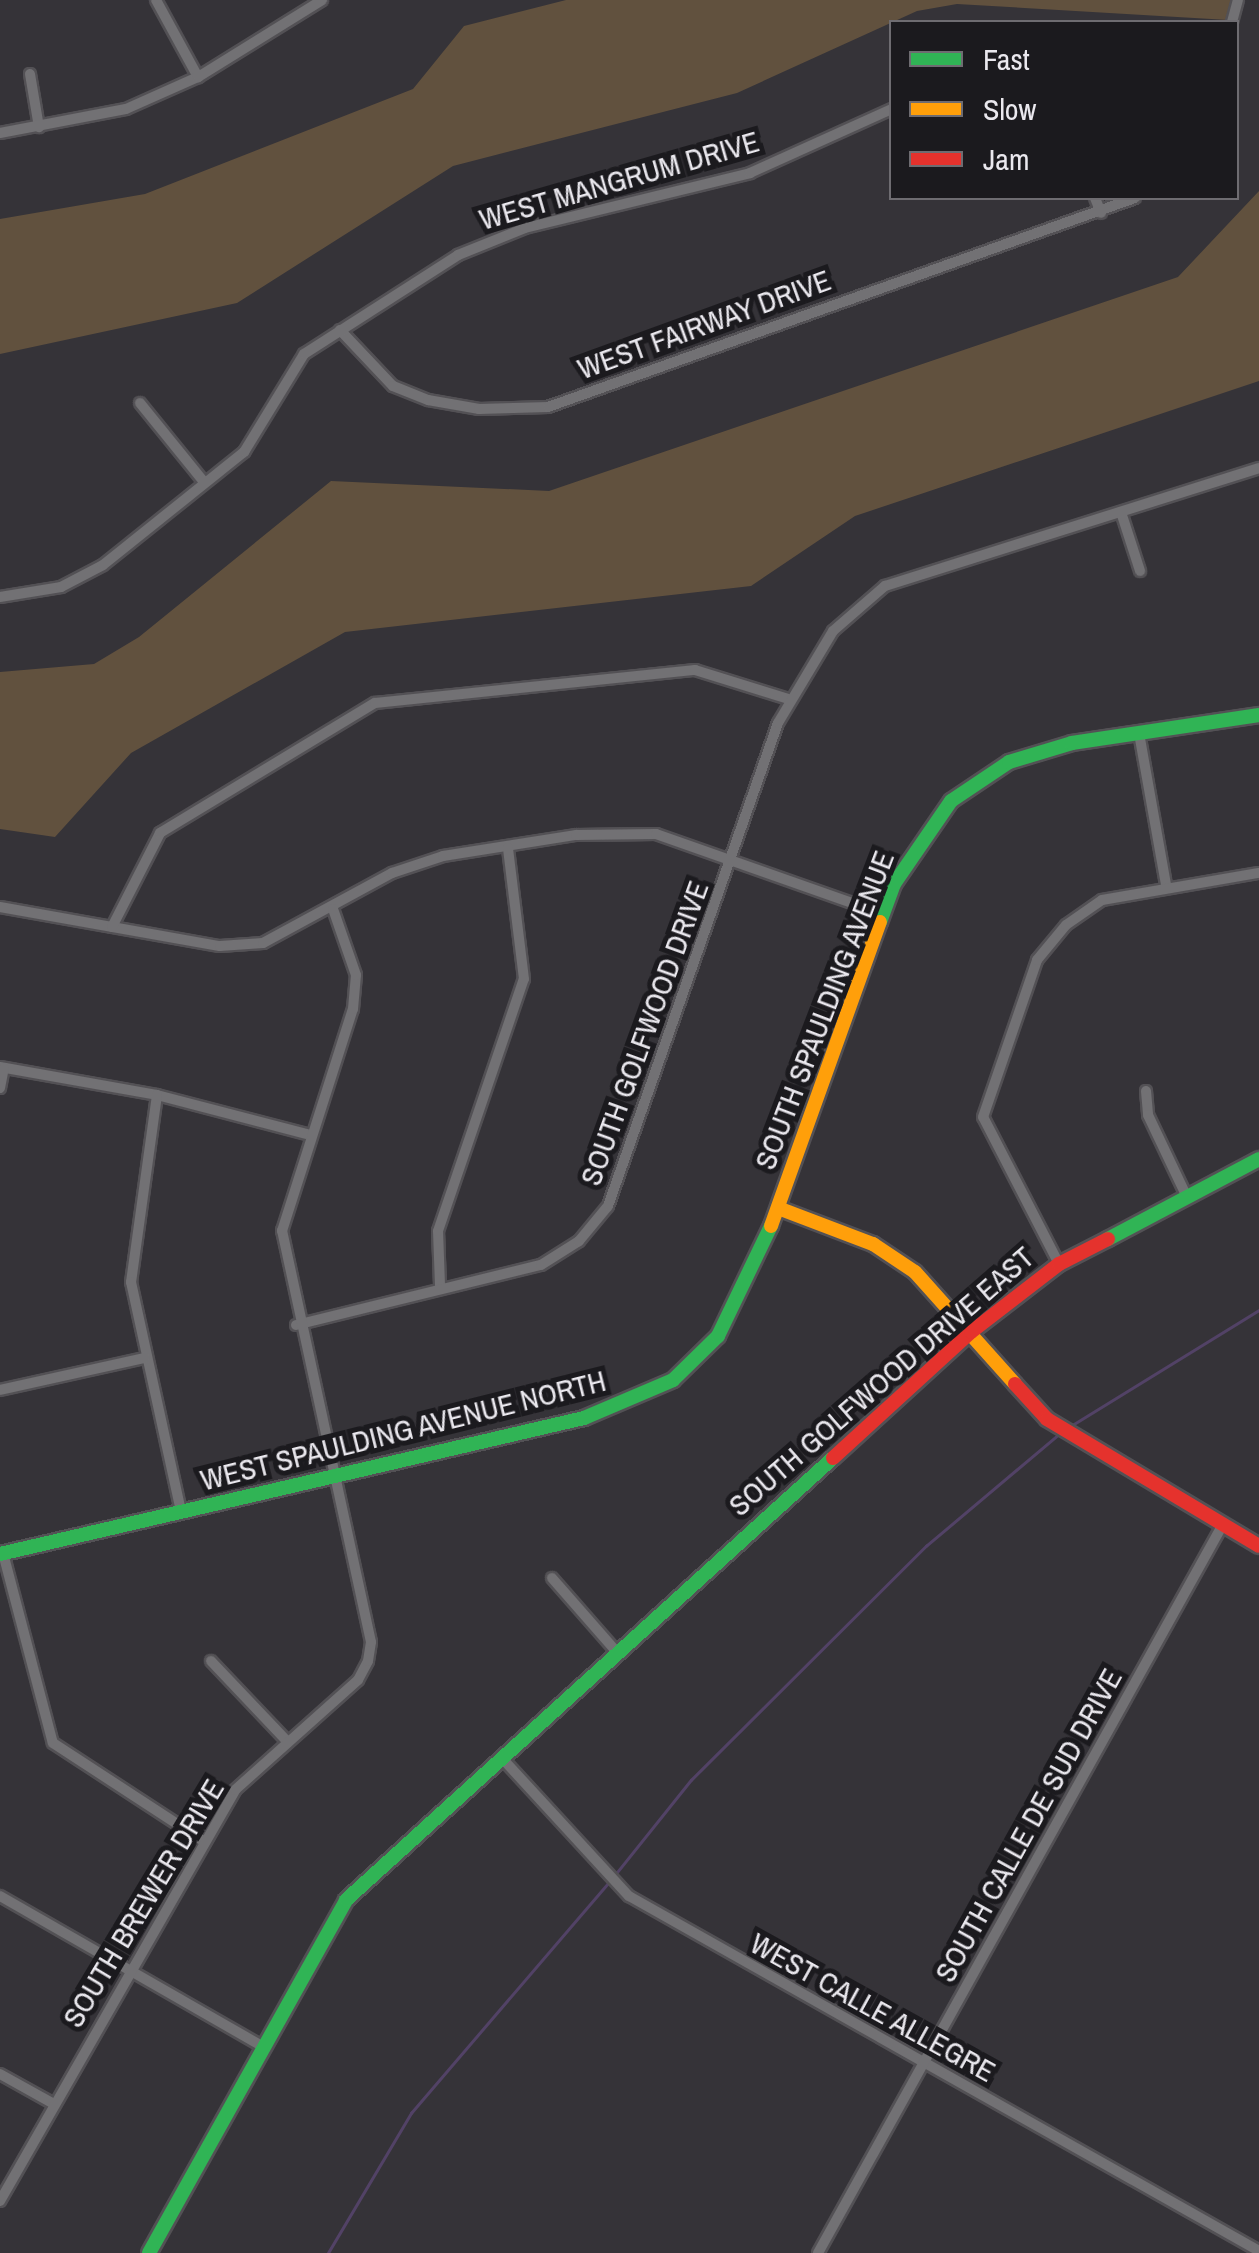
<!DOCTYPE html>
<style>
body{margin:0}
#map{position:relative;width:1259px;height:2253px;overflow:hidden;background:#353338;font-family:"Archivo Narrow",sans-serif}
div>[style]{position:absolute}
.green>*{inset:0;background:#61513e}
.stream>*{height:2.5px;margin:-1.25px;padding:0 1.25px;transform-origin:1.25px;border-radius:1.25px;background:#524266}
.roads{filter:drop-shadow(2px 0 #535155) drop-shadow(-2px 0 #535155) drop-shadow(0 2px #535155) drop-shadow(0 -2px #535155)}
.street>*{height:10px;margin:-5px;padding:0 5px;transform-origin:5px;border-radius:5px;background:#727174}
.fast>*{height:14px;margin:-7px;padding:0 7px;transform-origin:7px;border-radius:7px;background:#30b455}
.slow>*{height:14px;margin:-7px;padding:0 7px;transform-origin:7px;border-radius:7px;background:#ff9f0a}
.jam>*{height:14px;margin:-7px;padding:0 7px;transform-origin:7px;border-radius:7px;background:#e5322d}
span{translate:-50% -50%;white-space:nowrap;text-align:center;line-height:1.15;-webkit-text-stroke:10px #1b1a1e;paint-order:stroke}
.street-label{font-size:30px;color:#eae8ee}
.legend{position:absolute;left:889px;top:20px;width:350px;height:180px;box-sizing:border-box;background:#1b1a1e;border:2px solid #6e6c71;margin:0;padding:12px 18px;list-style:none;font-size:30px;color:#eae8ee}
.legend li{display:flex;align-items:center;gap:20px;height:50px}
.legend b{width:50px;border:2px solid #6e6c71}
</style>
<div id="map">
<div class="green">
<div style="clip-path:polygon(566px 0,1233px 0,1228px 20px,957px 4px,917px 11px,737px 93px,453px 166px,237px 303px,0 354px,0 219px,145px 194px,413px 89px,464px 26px)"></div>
<div style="clip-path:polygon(1259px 191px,1259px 381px,855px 516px,751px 586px,345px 632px,131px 753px,55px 837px,0 829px,0 672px,94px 664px,139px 637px,331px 481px,549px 491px,1178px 277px)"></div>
</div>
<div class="stream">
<div style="left:1069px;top:1427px;width:223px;rotate:-31.6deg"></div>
<div style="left:614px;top:1876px;width:123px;rotate:-51.3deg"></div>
<div style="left:691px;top:1780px;width:332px;rotate:-44.9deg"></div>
<div style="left:926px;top:1546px;width:172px;rotate:-40.1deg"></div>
<div style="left:328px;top:2253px;width:163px;rotate:-59.3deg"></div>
<div style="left:411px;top:2113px;width:304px;rotate:-49.4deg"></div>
</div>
<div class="roads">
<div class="street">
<div style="left:156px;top:0;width:88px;rotate:61.4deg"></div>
<div style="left:1232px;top:22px;width:23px;rotate:-75deg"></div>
<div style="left:30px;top:74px;width:54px;rotate:80.4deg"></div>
<div style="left:0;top:133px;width:128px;rotate:-10.8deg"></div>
<div style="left:126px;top:109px;width:79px;rotate:-24deg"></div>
<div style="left:198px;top:77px;width:146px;rotate:-31.8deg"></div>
<div style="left:1095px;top:198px;width:16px;rotate:68deg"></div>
<div style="left:340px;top:330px;width:77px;rotate:46.6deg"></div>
<div style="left:393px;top:386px;width:38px;rotate:22deg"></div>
<div style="left:428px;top:400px;width:52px;rotate:10deg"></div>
<div style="left:479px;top:409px;width:69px;rotate:-1.7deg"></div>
<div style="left:548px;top:407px;width:623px;rotate:-19.6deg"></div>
<div style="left:140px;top:403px;width:102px;rotate:51deg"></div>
<div style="left:1121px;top:512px;width:62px;rotate:72.1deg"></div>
<div style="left:0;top:597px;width:62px;rotate:-9.3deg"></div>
<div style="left:61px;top:587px;width:47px;rotate:-27.6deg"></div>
<div style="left:103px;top:565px;width:181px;rotate:-38.7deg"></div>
<div style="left:244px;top:452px;width:115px;rotate:-58.5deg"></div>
<div style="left:304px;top:354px;width:183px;rotate:-32.7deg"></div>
<div style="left:458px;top:255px;width:72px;rotate:-21.9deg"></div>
<div style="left:525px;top:228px;width:232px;rotate:-13.7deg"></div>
<div style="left:750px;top:173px;width:156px;rotate:-24.3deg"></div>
<div style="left:1139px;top:733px;width:154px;rotate:79.9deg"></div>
<div style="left:0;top:907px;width:223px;rotate:10.1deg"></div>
<div style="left:220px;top:946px;width:43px;rotate:-4deg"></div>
<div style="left:263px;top:943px;width:147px;rotate:-28.5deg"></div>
<div style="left:392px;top:873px;width:54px;rotate:-18.4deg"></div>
<div style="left:443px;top:856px;width:135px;rotate:-9deg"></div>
<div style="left:576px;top:835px;width:80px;rotate:-0.7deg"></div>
<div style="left:656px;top:834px;width:241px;rotate:19.4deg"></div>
<div style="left:112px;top:927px;width:106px;rotate:-62.9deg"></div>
<div style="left:160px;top:833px;width:251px;rotate:-31.2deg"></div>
<div style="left:375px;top:703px;width:322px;rotate:-5.9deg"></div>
<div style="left:695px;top:670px;width:97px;rotate:17.3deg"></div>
<div style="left:0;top:1067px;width:159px;rotate:10.1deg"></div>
<div style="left:157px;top:1095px;width:155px;rotate:14.6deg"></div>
<div style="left:0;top:1088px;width:20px;rotate:-79deg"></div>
<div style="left:1146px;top:1091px;width:24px;rotate:85deg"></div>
<div style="left:1148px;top:1115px;width:89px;rotate:64.6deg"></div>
<div style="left:157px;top:1095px;width:189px;rotate:97.9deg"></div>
<div style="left:131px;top:1282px;width:235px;rotate:77.7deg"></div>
<div style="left:1059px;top:1264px;width:165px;rotate:-117.3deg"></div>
<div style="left:983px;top:1117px;width:166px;rotate:-71deg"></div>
<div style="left:1037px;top:960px;width:45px;rotate:-50.4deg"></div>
<div style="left:1066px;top:925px;width:44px;rotate:-34.8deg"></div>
<div style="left:1102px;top:900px;width:159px;rotate:-9.8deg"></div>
<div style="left:440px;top:1285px;width:54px;rotate:-92.1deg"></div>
<div style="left:438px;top:1231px;width:266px;rotate:-71.2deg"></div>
<div style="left:524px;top:979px;width:132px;rotate:-97deg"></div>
<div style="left:296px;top:1325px;width:252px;rotate:-13.8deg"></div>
<div style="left:541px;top:1265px;width:45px;rotate:-32.3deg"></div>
<div style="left:579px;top:1241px;width:45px;rotate:-50.4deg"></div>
<div style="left:608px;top:1206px;width:512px;rotate:-70.61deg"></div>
<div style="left:778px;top:723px;width:107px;rotate:-59.1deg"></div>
<div style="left:833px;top:631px;width:69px;rotate:-40.9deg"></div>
<div style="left:885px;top:586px;width:392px;rotate:-17.5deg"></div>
<div style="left:0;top:1390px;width:148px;rotate:-12.5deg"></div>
<div style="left:3px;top:1553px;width:196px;rotate:75.3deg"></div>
<div style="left:53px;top:1743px;width:178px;rotate:33.1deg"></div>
<div style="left:552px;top:1578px;width:97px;rotate:48.8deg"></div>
<div style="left:211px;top:1661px;width:109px;rotate:46.5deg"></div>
<div style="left:501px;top:1757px;width:189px;rotate:47.4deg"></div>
<div style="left:629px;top:1896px;width:723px;rotate:29.4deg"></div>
<div style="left:0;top:1896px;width:304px;rotate:29.8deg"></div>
<div style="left:0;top:2074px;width:62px;rotate:29.1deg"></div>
<div style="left:0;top:2201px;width:473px;rotate:-60.2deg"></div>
<div style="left:235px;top:1790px;width:165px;rotate:-41.8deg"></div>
<div style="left:358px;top:1680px;width:21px;rotate:-62deg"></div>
<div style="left:368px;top:1661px;width:19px;rotate:-81deg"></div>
<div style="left:371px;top:1642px;width:421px;rotate:-102.2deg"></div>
<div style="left:282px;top:1231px;width:233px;rotate:-72.3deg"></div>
<div style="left:353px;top:1009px;width:34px;rotate:-85deg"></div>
<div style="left:356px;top:975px;width:70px;rotate:-109.2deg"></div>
<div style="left:818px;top:2253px;width:832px;rotate:-60.94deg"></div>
</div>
<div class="fast">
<div style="left:880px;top:922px;width:40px;rotate:-69.8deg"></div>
<div style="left:894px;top:884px;width:101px;rotate:-55.5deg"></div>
<div style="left:951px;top:801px;width:70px;rotate:-33.9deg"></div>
<div style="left:1009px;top:762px;width:66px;rotate:-16.8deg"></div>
<div style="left:1072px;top:743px;width:189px;rotate:-8.5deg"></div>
<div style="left:1108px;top:1239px;width:171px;rotate:-27.9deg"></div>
<div style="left:0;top:1554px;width:600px;rotate:-13.11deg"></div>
<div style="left:584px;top:1418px;width:97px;rotate:-23.1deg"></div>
<div style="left:673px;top:1380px;width:63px;rotate:-44.4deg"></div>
<div style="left:718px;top:1336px;width:122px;rotate:-64.3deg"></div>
<div style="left:149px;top:2253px;width:404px;rotate:-60.8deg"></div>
<div style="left:346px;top:1900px;width:658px;rotate:-42.23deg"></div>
</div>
<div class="slow">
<div style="left:778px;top:1208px;width:102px;rotate:20.8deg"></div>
<div style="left:873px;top:1244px;width:50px;rotate:33.7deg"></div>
<div style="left:915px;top:1272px;width:150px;rotate:48.2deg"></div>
<div style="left:771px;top:1226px;width:323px;rotate:-70.3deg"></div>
</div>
<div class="jam">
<div style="left:1015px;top:1384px;width:47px;rotate:47.6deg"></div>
<div style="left:1047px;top:1419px;width:247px;rotate:30.9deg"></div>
<div style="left:833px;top:1458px;width:187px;rotate:-42.4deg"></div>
<div style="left:971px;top:1332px;width:111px;rotate:-37.7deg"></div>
<div style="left:1059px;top:1264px;width:55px;rotate:-27deg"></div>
</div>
</div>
<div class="street-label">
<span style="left:619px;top:180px;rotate:-16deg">WEST MANGRUM DRIVE</span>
<span style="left:704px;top:324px;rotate:-20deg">WEST FAIRWAY DRIVE</span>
<span style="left:824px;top:1010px;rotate:-69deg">SOUTH SPAULDING AVENUE</span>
<span style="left:644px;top:1033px;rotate:-70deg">SOUTH GOLFWOOD DRIVE</span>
<span style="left:881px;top:1381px;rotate:-41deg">SOUTH GOLFWOOD DRIVE EAST</span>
<span style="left:403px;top:1430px;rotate:-14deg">WEST SPAULDING AVENUE NORTH</span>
<span style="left:1028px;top:1825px;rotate:-61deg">SOUTH CALLE DE SUD DRIVE</span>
<span style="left:143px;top:1903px;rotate:-59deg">SOUTH BREWER DRIVE</span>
<span style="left:873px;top:2007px;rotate:29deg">WEST CALLE ALLEGRE</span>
</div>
<ul class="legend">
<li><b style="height:12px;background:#30b455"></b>Fast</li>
<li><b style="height:12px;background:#ff9f0a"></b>Slow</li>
<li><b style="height:12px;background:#e5322d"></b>Jam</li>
</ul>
</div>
